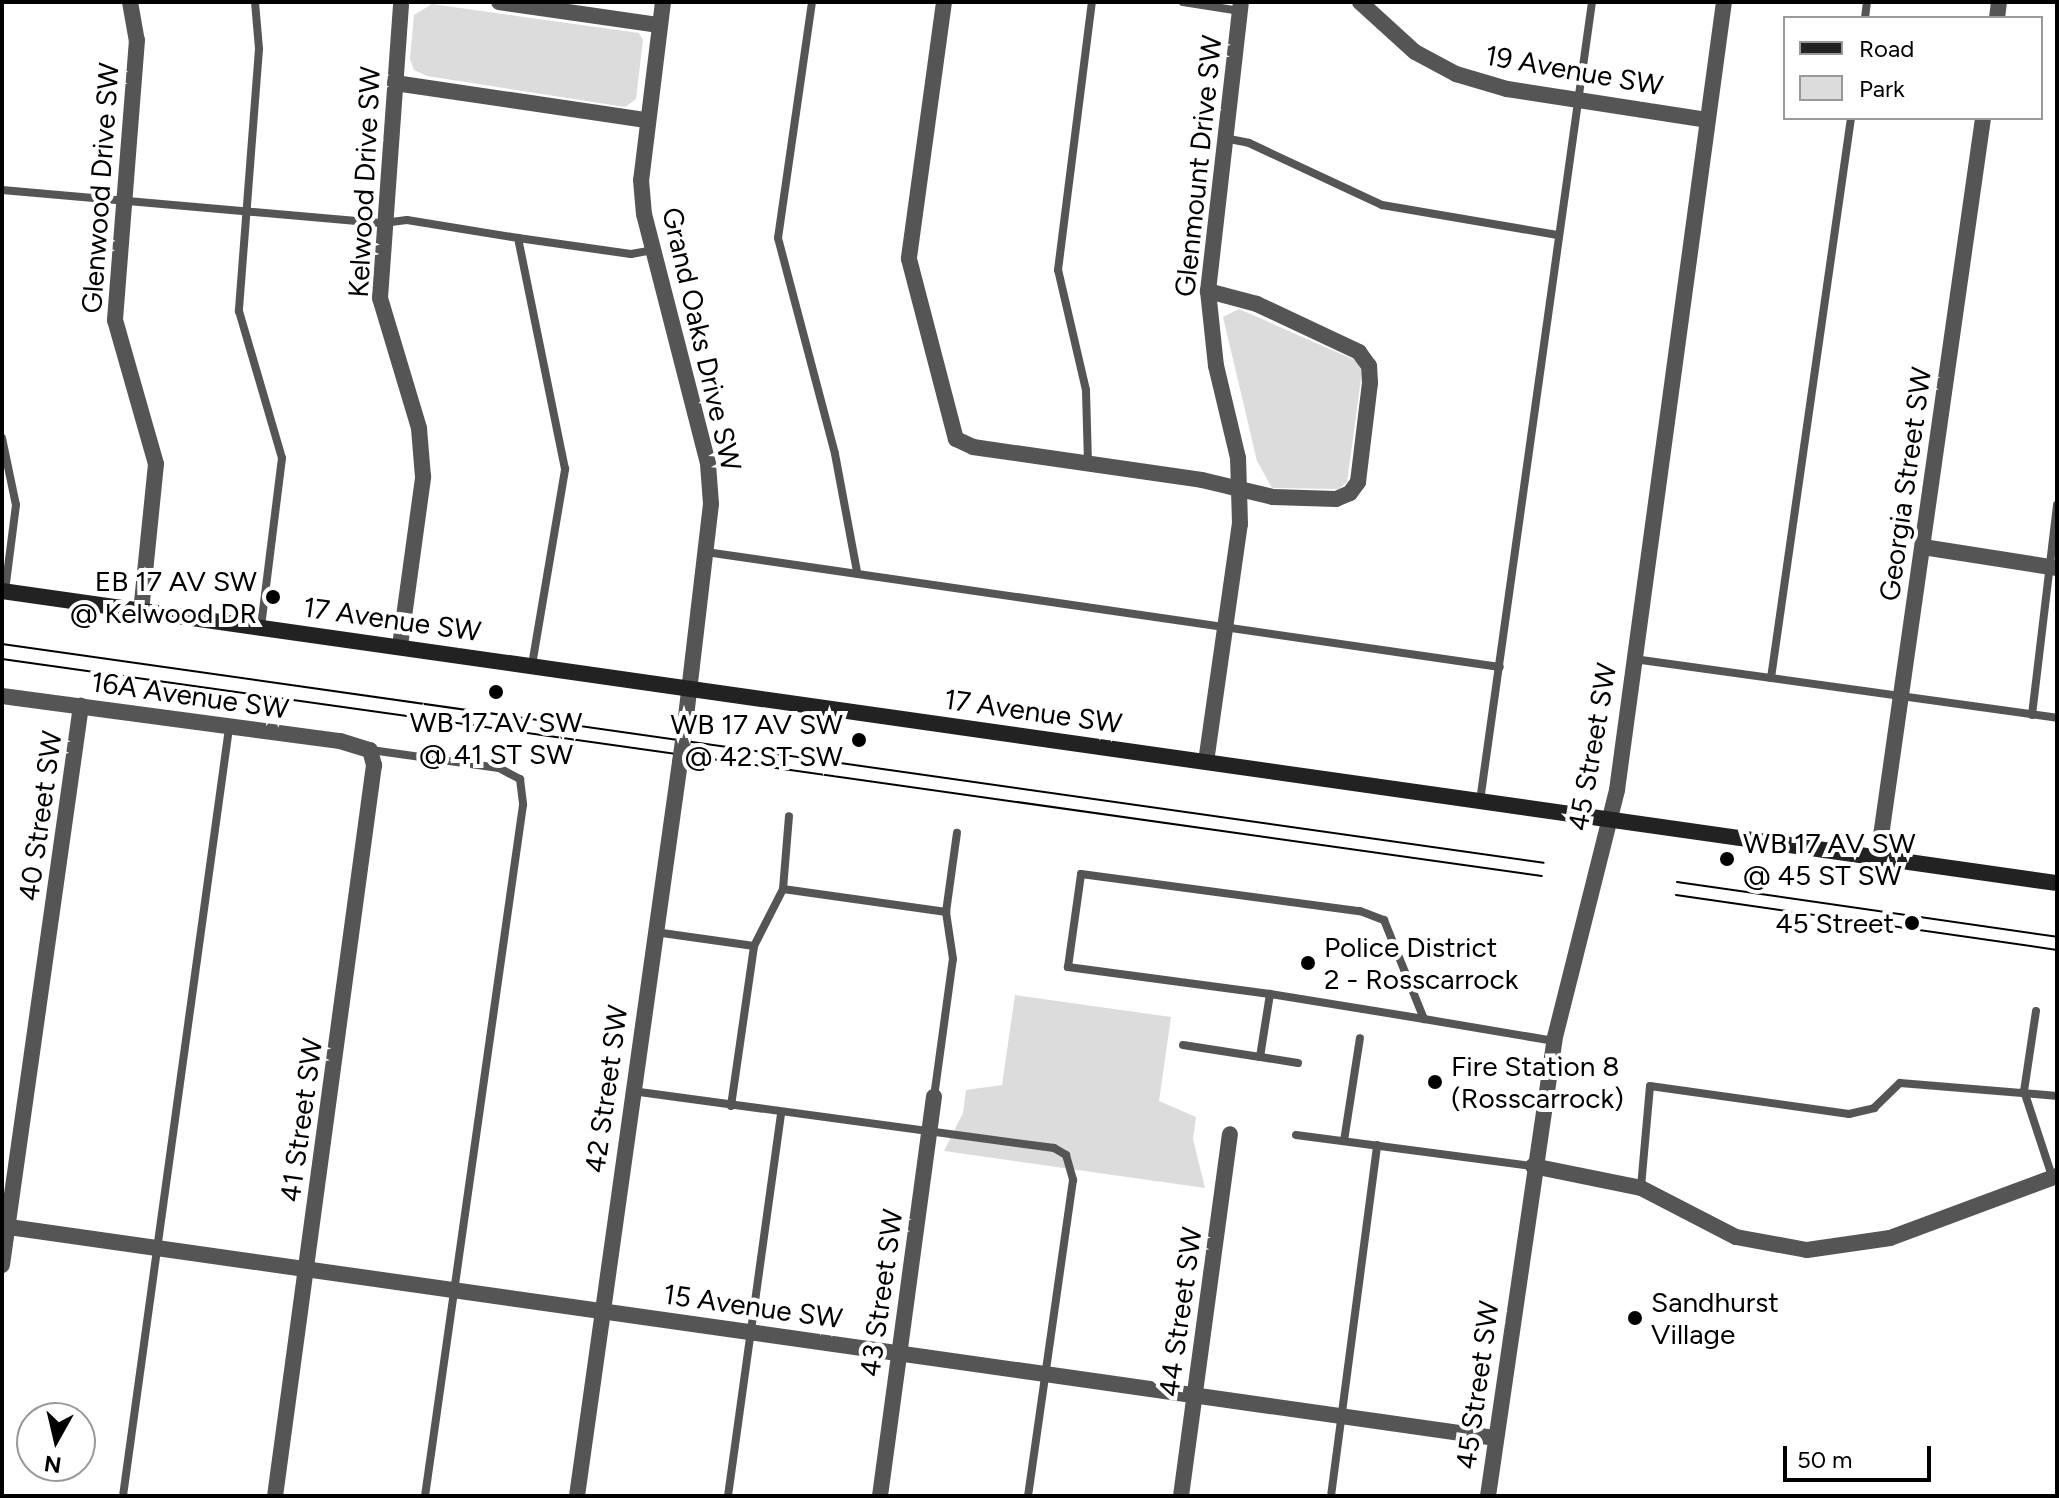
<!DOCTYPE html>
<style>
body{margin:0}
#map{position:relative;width:2059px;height:1498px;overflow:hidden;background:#fff;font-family:Figtree,sans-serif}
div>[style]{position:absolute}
.green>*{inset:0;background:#dcdcdc}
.service>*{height:8px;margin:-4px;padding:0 4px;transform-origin:4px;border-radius:4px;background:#555}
.minor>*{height:16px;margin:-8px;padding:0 8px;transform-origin:8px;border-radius:8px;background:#555}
.tertiary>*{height:16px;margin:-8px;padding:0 8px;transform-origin:8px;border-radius:8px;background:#555}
.secondary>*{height:16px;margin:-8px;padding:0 8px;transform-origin:8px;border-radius:8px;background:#222}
.tram>*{height:2px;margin:-1px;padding:0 1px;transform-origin:1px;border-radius:1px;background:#000}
.minor-bridge>*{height:16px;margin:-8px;padding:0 8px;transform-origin:8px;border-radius:8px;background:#555}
.dots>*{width:22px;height:22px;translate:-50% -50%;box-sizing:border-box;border:4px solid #fff;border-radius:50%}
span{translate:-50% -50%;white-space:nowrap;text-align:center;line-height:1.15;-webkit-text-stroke:8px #fff;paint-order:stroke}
.street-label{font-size:28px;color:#000}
.poi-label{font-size:28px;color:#000}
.right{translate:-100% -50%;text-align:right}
.left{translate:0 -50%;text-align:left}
.frame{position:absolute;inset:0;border:4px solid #000;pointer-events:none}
.legend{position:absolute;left:1783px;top:16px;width:260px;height:104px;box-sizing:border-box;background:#fff;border:2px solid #999;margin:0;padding:10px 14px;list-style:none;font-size:24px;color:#000}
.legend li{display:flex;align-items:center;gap:16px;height:40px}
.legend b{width:40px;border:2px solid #999}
.north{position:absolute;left:16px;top:1402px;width:80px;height:80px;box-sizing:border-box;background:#fff;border:2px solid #999;border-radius:50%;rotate:188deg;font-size:22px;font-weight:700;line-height:32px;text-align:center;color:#000}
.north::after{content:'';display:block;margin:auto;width:28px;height:36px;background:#000;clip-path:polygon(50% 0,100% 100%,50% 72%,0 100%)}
.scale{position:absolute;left:1783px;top:1446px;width:148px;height:36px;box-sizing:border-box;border:4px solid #000;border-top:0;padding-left:10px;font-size:24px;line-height:28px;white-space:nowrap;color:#000;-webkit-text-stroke:6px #fff;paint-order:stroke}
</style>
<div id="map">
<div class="green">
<div style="clip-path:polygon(432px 4px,639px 33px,643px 40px,636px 99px,625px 107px,427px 76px,414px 70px,410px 59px,414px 15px)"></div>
<div style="clip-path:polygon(1239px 309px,1357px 361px,1362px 372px,1347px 482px,1339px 489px,1272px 488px,1257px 461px,1223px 317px)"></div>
<div style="clip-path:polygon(1015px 995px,1171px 1017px,1159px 1101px,1196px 1117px,1193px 1139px,1205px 1188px,944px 1151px,963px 1113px,966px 1090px,1002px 1085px)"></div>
</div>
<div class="service">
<div style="left:255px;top:2px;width:47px;rotate:85.1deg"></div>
<div style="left:259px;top:49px;width:263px;rotate:94.4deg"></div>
<div style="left:239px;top:311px;width:153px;rotate:73.7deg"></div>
<div style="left:282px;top:458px;width:170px;rotate:97.1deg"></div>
<div style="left:812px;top:2px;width:238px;rotate:98.2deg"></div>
<div style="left:778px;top:238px;width:223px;rotate:75.2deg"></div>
<div style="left:835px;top:454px;width:120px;rotate:79.4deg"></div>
<div style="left:1183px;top:2px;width:58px;rotate:9deg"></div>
<div style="left:1865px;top:18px;width:16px;rotate:-83deg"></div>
<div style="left:1224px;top:138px;width:25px;rotate:11deg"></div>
<div style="left:1249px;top:143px;width:147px;rotate:25deg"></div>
<div style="left:1382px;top:205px;width:178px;rotate:9.7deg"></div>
<div style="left:2px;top:190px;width:382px;rotate:5deg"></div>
<div style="left:383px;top:223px;width:24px;rotate:-7deg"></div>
<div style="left:407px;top:220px;width:112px;rotate:9.2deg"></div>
<div style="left:2px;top:438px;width:68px;rotate:78.2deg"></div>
<div style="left:16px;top:505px;width:87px;rotate:97.3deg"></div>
<div style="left:1088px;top:463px;width:73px;rotate:-91.6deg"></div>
<div style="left:1086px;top:390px;width:123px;rotate:-103.1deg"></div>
<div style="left:1058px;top:270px;width:270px;rotate:-82.8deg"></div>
<div style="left:706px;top:552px;width:802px;rotate:8.24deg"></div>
<div style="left:1634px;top:659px;width:427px;rotate:7.9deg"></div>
<div style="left:532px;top:665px;width:199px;rotate:-80.4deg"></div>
<div style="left:565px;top:469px;width:236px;rotate:-101.5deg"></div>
<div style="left:518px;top:238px;width:114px;rotate:8.1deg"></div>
<div style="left:631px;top:254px;width:22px;rotate:-10deg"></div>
<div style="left:1771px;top:678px;width:566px;rotate:-81.87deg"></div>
<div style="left:2032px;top:715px;width:212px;rotate:-83.2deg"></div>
<div style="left:371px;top:750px;width:129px;rotate:8deg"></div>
<div style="left:499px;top:768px;width:24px;rotate:28deg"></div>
<div style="left:520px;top:779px;width:26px;rotate:83deg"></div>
<div style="left:523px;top:805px;width:698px;rotate:98.07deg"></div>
<div style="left:1480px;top:801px;width:807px;rotate:-82.02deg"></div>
<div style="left:783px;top:889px;width:165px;rotate:8deg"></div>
<div style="left:655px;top:932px;width:100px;rotate:8deg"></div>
<div style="left:1270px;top:994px;width:156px;rotate:9.2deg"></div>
<div style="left:2036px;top:1011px;width:81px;rotate:98.5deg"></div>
<div style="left:2024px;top:1091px;width:89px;rotate:71.8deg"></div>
<div style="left:1183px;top:1045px;width:78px;rotate:8.9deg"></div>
<div style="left:1298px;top:1063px;width:38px;rotate:-171deg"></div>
<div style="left:1260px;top:1057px;width:64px;rotate:-81deg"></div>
<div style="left:1270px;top:994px;width:204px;rotate:-172.4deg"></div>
<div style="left:1068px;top:967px;width:94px;rotate:-82deg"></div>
<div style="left:1081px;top:874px;width:281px;rotate:7.6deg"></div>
<div style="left:1360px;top:911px;width:26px;rotate:21deg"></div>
<div style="left:1384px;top:920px;width:107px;rotate:68deg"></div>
<div style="left:1424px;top:1019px;width:132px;rotate:9.6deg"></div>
<div style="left:632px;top:1091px;width:426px;rotate:7.7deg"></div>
<div style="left:1054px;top:1148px;width:14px;rotate:30deg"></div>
<div style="left:1066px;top:1155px;width:26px;rotate:74deg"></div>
<div style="left:1073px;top:1180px;width:319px;rotate:98.1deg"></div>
<div style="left:934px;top:1097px;width:139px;rotate:-82.2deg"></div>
<div style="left:953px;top:959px;width:48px;rotate:-98.5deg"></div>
<div style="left:946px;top:912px;width:80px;rotate:-82.1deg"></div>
<div style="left:731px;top:1106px;width:162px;rotate:-81.8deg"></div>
<div style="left:754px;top:946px;width:64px;rotate:-63deg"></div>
<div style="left:783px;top:889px;width:73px;rotate:-85.3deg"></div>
<div style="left:1296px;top:1135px;width:239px;rotate:7.5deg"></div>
<div style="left:1344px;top:1141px;width:104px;rotate:-81.2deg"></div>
<div style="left:1641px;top:1187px;width:101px;rotate:-84.9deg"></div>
<div style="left:1650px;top:1086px;width:201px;rotate:8deg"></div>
<div style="left:1849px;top:1114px;width:26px;rotate:-13deg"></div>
<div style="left:1874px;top:1108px;width:36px;rotate:-44deg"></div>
<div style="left:1900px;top:1083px;width:158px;rotate:4.7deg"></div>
<div style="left:123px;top:1496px;width:775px;rotate:-82.14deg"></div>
<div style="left:728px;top:1496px;width:387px;rotate:-82.1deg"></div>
<div style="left:1331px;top:1496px;width:354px;rotate:-82.5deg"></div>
</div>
<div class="minor">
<div style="left:130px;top:2px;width:39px;rotate:80deg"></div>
<div style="left:137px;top:40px;width:281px;rotate:94.5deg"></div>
<div style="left:115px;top:320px;width:150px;rotate:74.1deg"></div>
<div style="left:156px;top:464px;width:148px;rotate:95.8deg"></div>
<div style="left:499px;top:2px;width:162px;rotate:8.2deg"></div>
<div style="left:663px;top:2px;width:179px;rotate:97deg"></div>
<div style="left:641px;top:180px;width:34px;rotate:85deg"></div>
<div style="left:644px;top:214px;width:258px;rotate:75.6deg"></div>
<div style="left:708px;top:464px;width:40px;rotate:85.7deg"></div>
<div style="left:711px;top:504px;width:232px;rotate:96.7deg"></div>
<div style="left:944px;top:2px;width:259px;rotate:97.8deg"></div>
<div style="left:909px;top:259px;width:186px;rotate:75.4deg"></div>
<div style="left:956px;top:439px;width:19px;rotate:25deg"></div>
<div style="left:973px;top:447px;width:231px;rotate:8.2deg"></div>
<div style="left:1202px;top:480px;width:73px;rotate:13.5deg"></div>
<div style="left:1273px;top:497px;width:63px;rotate:1.8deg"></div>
<div style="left:1336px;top:499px;width:15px;rotate:-23deg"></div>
<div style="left:1350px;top:493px;width:14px;rotate:-54deg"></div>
<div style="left:1358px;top:482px;width:100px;rotate:-83.1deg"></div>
<div style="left:1370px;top:383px;width:17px;rotate:-93deg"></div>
<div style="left:1369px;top:366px;width:17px;rotate:-126deg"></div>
<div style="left:1359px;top:352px;width:113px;rotate:-154.8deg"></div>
<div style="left:1257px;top:304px;width:51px;rotate:-165.1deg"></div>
<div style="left:1360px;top:2px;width:74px;rotate:42.3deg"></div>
<div style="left:1415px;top:52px;width:47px;rotate:28.2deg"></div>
<div style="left:1456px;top:74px;width:53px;rotate:16.4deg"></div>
<div style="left:1507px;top:89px;width:202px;rotate:8.8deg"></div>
<div style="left:1997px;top:18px;width:16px;rotate:-83deg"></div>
<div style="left:395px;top:83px;width:254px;rotate:8.4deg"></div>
<div style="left:1923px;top:547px;width:136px;rotate:8.9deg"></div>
<div style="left:400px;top:646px;width:171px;rotate:-82.2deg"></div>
<div style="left:423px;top:477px;width:49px;rotate:-94.7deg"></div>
<div style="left:419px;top:428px;width:136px;rotate:-106.7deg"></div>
<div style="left:380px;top:298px;width:297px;rotate:-85.9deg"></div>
<div style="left:2px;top:696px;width:341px;rotate:7.6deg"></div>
<div style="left:340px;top:741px;width:31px;rotate:17deg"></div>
<div style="left:370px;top:750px;width:16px;rotate:75deg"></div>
<div style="left:374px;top:765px;width:738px;rotate:97.71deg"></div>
<div style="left:1206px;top:762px;width:240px;rotate:-81.9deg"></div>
<div style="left:1240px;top:524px;width:66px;rotate:-91.7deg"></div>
<div style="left:1238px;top:458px;width:95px;rotate:-103.4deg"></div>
<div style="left:1216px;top:366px;width:75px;rotate:-96.1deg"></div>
<div style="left:1208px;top:291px;width:291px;rotate:-83.5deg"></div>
<div style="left:1878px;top:857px;width:746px;rotate:-81.91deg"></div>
<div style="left:1533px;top:1166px;width:110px;rotate:11.5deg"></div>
<div style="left:1641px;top:1188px;width:107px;rotate:27.3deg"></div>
<div style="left:1736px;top:1237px;width:72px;rotate:10.4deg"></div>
<div style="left:1807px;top:1250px;width:84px;rotate:-8.2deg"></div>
<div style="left:1890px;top:1238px;width:178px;rotate:-20.4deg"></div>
<div style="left:2px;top:1226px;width:1509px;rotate:8.08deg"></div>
<div style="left:2px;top:1265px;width:565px;rotate:-81.96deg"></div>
<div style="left:577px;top:1496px;width:741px;rotate:-82.01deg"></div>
<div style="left:880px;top:1496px;width:403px;rotate:-82.3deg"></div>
<div style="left:1181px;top:1496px;width:365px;rotate:-82.3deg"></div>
</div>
<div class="tertiary">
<div style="left:1488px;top:1496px;width:460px;rotate:-81.7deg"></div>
<div style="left:1554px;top:1041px;width:259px;rotate:-75.9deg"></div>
<div style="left:1617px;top:790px;width:795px;rotate:-82.27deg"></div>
</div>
<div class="secondary">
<div style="left:2px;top:591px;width:2076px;rotate:8.09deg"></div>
</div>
<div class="tram">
<div style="left:2px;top:644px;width:1557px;rotate:8.08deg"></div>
<div style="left:2px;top:659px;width:1555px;rotate:8.02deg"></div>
<div style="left:1677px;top:882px;width:384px;rotate:8.2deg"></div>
<div style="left:1676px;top:895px;width:385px;rotate:8.2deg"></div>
</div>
<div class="minor-bridge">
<div style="left:680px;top:762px;width:28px;rotate:-82deg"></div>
</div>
<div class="dots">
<div style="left:273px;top:597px;background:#000"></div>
<div style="left:496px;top:692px;background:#000"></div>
<div style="left:859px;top:740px;background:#000"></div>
<div style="left:1727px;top:859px;background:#000"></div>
<div style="left:1912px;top:923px;background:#000"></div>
<div style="left:1308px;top:963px;background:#000"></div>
<div style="left:1435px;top:1082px;background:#000"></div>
<div style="left:1635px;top:1318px;background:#000"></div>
</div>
<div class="street-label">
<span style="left:1574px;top:70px;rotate:10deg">19 Avenue SW</span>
<span style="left:1198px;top:166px;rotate:-84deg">Glenmount Drive SW</span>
<span style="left:364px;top:182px;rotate:-87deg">Kelwood Drive SW</span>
<span style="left:100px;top:188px;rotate:-86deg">Glenwood Drive SW</span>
<span style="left:702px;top:339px;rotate:77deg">Grand Oaks Drive SW</span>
<span style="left:1905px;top:484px;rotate:-82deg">Georgia Street SW</span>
<span style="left:392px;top:619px;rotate:8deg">17 Avenue SW</span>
<span style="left:190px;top:695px;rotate:8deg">16A Avenue SW</span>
<span style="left:1033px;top:711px;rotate:8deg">17 Avenue SW</span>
<span style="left:1592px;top:747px;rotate:-80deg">45 Street SW</span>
<span style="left:40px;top:816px;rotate:-82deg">40 Street SW</span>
<span style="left:606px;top:1089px;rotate:-82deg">42 Street SW</span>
<span style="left:301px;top:1120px;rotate:-82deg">41 Street SW</span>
<span style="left:881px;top:1293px;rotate:-82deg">43 Street SW</span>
<span style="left:753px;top:1306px;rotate:8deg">15 Avenue SW</span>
<span style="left:1180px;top:1312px;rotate:-82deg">44 Street SW</span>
<span style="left:1477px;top:1385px;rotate:-82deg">45 Street SW</span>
</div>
<div class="poi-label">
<span class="right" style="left:257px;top:597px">EB 17 AV SW<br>@ Kelwood DR</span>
<span style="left:496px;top:738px">WB 17 AV SW<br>@ 41 ST SW</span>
<span class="right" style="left:843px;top:740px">WB 17 AV SW<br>@ 42 ST SW</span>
<span class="left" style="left:1743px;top:859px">WB 17 AV SW<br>@ 45 ST SW</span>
<span class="right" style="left:1894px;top:923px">45 Street</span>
<span class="left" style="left:1324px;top:963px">Police District<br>2 - Rosscarrock</span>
<span class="left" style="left:1451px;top:1082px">Fire Station 8<br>(Rosscarrock)</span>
<span class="left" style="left:1651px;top:1318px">Sandhurst<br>Village</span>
</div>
<div class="frame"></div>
<ul class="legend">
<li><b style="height:10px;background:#222"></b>Road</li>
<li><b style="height:22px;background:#dcdcdc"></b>Park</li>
</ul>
<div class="north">N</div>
<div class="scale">50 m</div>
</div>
